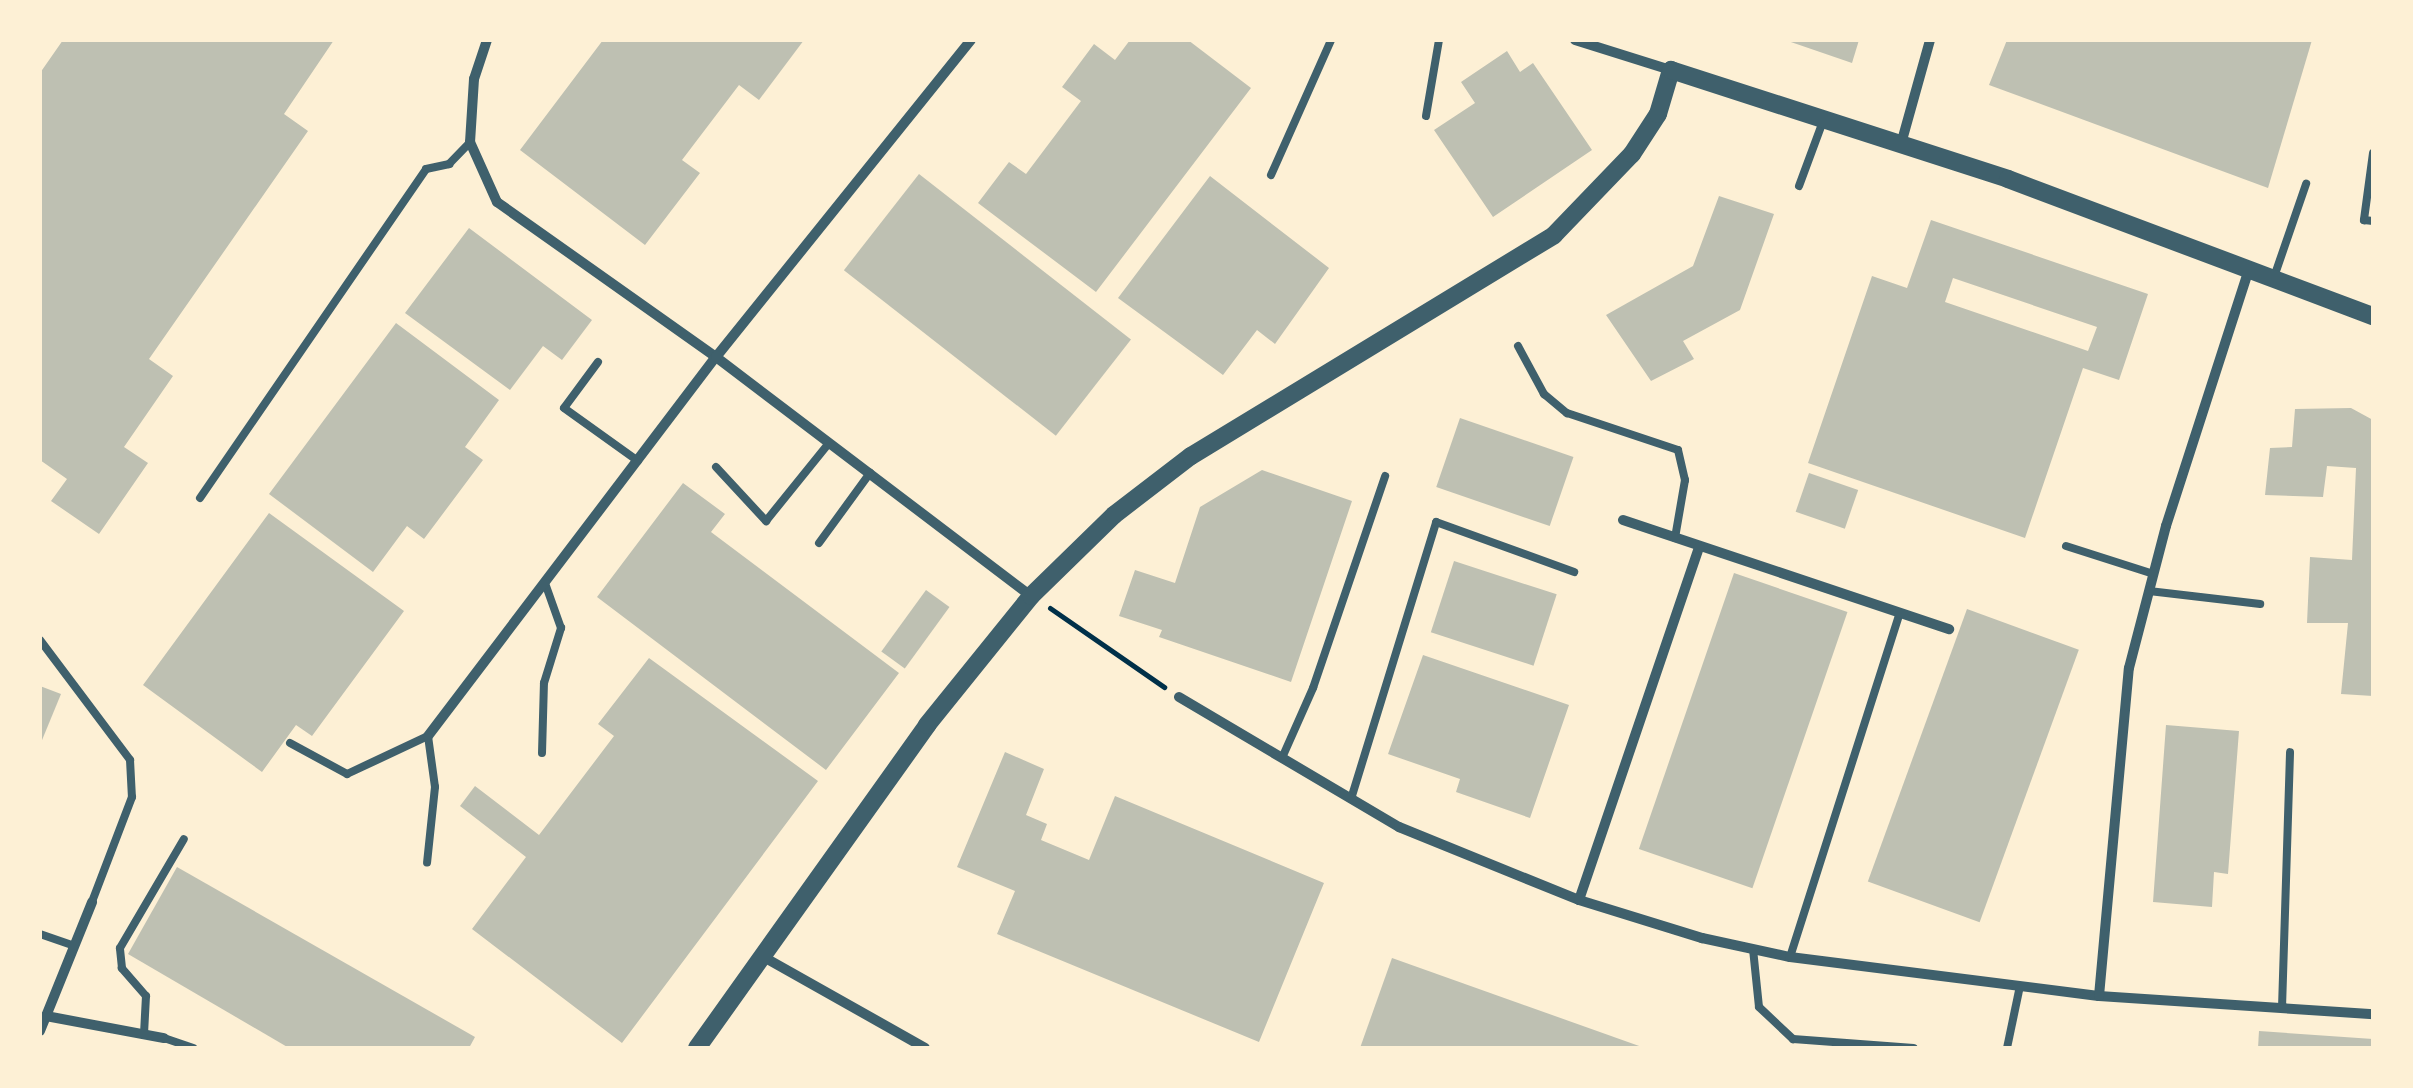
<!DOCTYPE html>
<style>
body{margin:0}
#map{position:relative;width:2413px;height:1088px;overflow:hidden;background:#fdf0d5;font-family:Figtree,sans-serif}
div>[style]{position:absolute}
.building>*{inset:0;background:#bec0b2;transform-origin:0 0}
.path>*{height:5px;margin:-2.5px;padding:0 2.5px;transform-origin:2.5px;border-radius:2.5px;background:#003049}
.service>*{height:8px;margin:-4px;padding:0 4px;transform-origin:4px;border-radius:4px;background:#3f606c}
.minor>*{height:10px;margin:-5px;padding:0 5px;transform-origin:5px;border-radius:5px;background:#3f606c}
.tertiary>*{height:18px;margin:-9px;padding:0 9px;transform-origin:9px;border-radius:9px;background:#3f606c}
span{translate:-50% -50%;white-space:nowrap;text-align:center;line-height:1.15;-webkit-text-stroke:8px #fdf0d5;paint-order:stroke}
.frame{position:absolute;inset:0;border:42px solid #fdf0d5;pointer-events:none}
</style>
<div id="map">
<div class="building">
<div style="clip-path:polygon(63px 40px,334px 40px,284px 114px,308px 131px,149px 359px,173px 376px,124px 447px,148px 463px,99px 534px,51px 501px,67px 479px,40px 460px,40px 73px)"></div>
<div style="clip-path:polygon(603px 40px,804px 40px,759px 100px,739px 85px,682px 160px,700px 173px,645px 245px,520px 150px)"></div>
<div style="clip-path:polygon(1130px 40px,1188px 40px,1251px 88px,1096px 292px,978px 203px,1009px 162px,1026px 174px,1081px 101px,1062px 87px,1094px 44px,1115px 60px)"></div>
<div style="clip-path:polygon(1785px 40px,1859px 40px,1852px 63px)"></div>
<div style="clip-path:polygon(2007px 40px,2312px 40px,2268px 188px,1989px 85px)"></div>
<div style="clip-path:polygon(1507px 51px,1520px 72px,1533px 63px,1592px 150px,1493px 217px,1434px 130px,1475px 103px,1461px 82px)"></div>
<div style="left:919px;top:174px;width:269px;height:122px;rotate:38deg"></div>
<div style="clip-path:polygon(1210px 176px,1329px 268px,1275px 344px,1257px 330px,1223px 375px,1118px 298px)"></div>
<div style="clip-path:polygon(1719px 196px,1774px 214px,1740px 310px,1683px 341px,1694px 359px,1651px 381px,1606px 315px,1693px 266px)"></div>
<div style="clip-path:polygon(evenodd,1931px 220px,2148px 294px,2119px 380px,2083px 368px,2025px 538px,1808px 463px,1872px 276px,1907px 288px,1931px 220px,1953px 278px,2097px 327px,2088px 351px,1945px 302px,1953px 278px)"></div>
<div style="clip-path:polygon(469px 228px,592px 320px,562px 360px,543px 346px,510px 390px,405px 313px)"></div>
<div style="clip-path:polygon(396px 323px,499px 400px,465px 447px,483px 460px,424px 539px,407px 526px,373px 572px,269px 494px)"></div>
<div style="clip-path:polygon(2351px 408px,2373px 420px,2373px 696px,2341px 694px,2348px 623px,2307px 623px,2310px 557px,2352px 560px,2356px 468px,2327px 466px,2323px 497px,2265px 495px,2270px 448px,2292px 447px,2295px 409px)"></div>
<div style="left:1460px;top:418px;width:120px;height:73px;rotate:19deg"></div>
<div style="clip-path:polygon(1262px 470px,1352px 501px,1291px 682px,1159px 637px,1162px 630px,1119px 616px,1135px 570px,1175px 583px,1200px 507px)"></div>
<div style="left:1809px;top:473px;width:52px;height:41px;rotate:19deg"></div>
<div style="clip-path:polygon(683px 483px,725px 514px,711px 532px,899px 673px,826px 770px,597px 597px)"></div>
<div style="clip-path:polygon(269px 513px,404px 611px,312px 736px,296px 725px,262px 772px,143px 685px)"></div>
<div style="left:1454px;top:561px;width:108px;height:75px;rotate:18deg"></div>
<div style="left:1734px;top:573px;width:120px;height:292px;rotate:19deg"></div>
<div style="left:926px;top:590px;width:29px;height:76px;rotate:36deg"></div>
<div style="left:1967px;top:609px;width:119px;height:290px;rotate:20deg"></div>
<div style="clip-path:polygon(1423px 655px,1569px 705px,1530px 818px,1456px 792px,1460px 779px,1388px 754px)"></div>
<div style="clip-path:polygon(649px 658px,818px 781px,622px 1043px,472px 929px,526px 857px,460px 806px,475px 786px,539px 835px,614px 736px,598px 724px)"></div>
<div style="clip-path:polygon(40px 686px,61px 694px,40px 745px)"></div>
<div style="clip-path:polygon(2166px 725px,2239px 731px,2228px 874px,2214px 872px,2212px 907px,2153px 902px)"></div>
<div style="clip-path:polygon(1005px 752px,1044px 769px,1026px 815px,1047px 824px,1041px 840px,1089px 860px,1115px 796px,1324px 883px,1259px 1042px,997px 934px,1015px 891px,957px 867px)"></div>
<div style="clip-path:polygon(177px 867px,475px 1037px,469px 1048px,289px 1048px,128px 954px)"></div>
<div style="clip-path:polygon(1392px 958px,1642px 1047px,1642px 1048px,1360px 1048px)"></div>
<div style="clip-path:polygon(2259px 1031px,2373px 1039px,2373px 1048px,2258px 1048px)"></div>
</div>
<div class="path">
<div style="left:1050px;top:608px;width:139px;rotate:34.7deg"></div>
</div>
<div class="service">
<div style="left:1426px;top:116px;width:77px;rotate:-80.3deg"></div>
<div style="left:2373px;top:153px;width:68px;rotate:97.7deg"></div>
<div style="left:2364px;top:220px;width:9px;rotate:6deg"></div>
<div style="left:1271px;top:175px;width:148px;rotate:-66deg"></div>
<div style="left:1799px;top:186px;width:69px;rotate:-69.7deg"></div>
<div style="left:2273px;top:280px;width:102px;rotate:-71deg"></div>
<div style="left:1518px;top:346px;width:55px;rotate:61.6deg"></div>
<div style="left:1544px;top:394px;width:30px;rotate:40deg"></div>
<div style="left:1567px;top:413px;width:117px;rotate:18.4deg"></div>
<div style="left:1678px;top:450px;width:31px;rotate:77deg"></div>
<div style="left:1685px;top:480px;width:59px;rotate:99.8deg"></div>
<div style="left:598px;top:362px;width:57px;rotate:126.5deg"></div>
<div style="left:564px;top:408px;width:91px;rotate:35.6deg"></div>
<div style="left:716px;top:467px;width:74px;rotate:47.2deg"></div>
<div style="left:766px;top:521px;width:100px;rotate:-51.1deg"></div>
<div style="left:200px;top:498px;width:399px;rotate:-55.5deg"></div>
<div style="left:426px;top:169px;width:24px;rotate:-12deg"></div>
<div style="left:449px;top:164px;width:30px;rotate:-46deg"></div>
<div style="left:819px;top:543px;width:87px;rotate:-53.9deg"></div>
<div style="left:2066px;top:546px;width:92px;rotate:17.7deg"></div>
<div style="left:2149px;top:591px;width:112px;rotate:6.7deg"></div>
<div style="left:40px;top:640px;width:150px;rotate:53.1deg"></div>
<div style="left:130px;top:760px;width:37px;rotate:87deg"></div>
<div style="left:132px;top:797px;width:112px;rotate:110.9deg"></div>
<div style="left:290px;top:743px;width:65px;rotate:28.5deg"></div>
<div style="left:347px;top:774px;width:89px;rotate:-25.1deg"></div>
<div style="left:428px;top:736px;width:51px;rotate:82.2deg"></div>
<div style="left:435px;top:787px;width:76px;rotate:96deg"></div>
<div style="left:542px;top:753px;width:70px;rotate:-88.4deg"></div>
<div style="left:544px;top:683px;width:58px;rotate:-72.8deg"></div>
<div style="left:561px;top:628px;width:48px;rotate:-109.6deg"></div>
<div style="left:1282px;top:758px;width:77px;rotate:-66.1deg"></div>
<div style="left:1313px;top:688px;width:224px;rotate:-71.2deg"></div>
<div style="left:1351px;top:799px;width:290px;rotate:-72.9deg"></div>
<div style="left:1436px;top:522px;width:147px;rotate:19.9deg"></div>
<div style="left:40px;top:934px;width:36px;rotate:19deg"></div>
<div style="left:1753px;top:949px;width:58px;rotate:84.1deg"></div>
<div style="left:1759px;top:1007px;width:47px;rotate:43.3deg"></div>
<div style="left:1793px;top:1039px;width:121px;rotate:4.3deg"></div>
<div style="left:1790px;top:957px;width:361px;rotate:-72.3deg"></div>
<div style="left:2282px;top:1008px;width:256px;rotate:-88.2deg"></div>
<div style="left:144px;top:1034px;width:38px;rotate:-87deg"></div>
<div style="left:146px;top:996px;width:37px;rotate:-131deg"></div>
<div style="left:122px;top:968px;width:20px;rotate:-96deg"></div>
<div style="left:120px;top:948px;width:126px;rotate:-59.6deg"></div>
<div style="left:164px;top:1038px;width:31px;rotate:19deg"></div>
<div style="left:2007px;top:1048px;width:63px;rotate:-78.2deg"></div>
</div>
<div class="minor">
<div style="left:487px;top:40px;width:41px;rotate:108.4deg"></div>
<div style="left:474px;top:79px;width:63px;rotate:93.6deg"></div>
<div style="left:470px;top:142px;width:66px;rotate:65.8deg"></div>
<div style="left:497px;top:202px;width:268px;rotate:35.3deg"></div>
<div style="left:716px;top:357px;width:395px;rotate:37.2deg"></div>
<div style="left:1575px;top:40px;width:101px;rotate:17.4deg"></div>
<div style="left:1901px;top:144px;width:108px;rotate:-74.4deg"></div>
<div style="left:1623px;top:520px;width:344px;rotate:18.5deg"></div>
<div style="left:1179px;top:697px;width:256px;rotate:30.6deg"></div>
<div style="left:1399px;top:827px;width:194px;rotate:22.1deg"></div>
<div style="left:1579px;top:900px;width:129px;rotate:17.2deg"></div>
<div style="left:1702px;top:938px;width:90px;rotate:12.2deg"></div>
<div style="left:1790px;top:957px;width:311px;rotate:7.2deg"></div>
<div style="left:2099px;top:996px;width:275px;rotate:3.8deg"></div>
<div style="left:428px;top:736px;width:476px;rotate:-52.8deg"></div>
<div style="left:716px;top:357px;width:407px;rotate:-51.2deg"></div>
<div style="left:1579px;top:900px;width:373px;rotate:-71.2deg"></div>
<div style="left:762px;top:956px;width:187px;rotate:29.4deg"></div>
<div style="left:2099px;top:996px;width:329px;rotate:-84.8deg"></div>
<div style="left:2129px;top:668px;width:147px;rotate:-75.4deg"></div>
<div style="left:2166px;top:526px;width:267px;rotate:-72.1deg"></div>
<div style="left:46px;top:1016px;width:120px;rotate:10.6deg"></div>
<div style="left:40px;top:1031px;width:139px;rotate:-68deg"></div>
</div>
<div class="tertiary">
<div style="left:697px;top:1048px;width:397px;rotate:-54.5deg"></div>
<div style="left:927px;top:725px;width:166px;rotate:-51.1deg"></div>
<div style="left:1031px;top:596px;width:116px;rotate:-44.3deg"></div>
<div style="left:1114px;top:515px;width:97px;rotate:-37.5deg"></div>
<div style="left:1191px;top:456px;width:425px;rotate:-31.3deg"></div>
<div style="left:1554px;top:235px;width:112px;rotate:-46.1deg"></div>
<div style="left:1632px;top:154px;width:48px;rotate:-57deg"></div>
<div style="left:1658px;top:114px;width:46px;rotate:-73.5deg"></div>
<div style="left:1671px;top:70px;width:354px;rotate:17.9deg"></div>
<div style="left:2008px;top:179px;width:390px;rotate:20.6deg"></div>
</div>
<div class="frame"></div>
</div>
